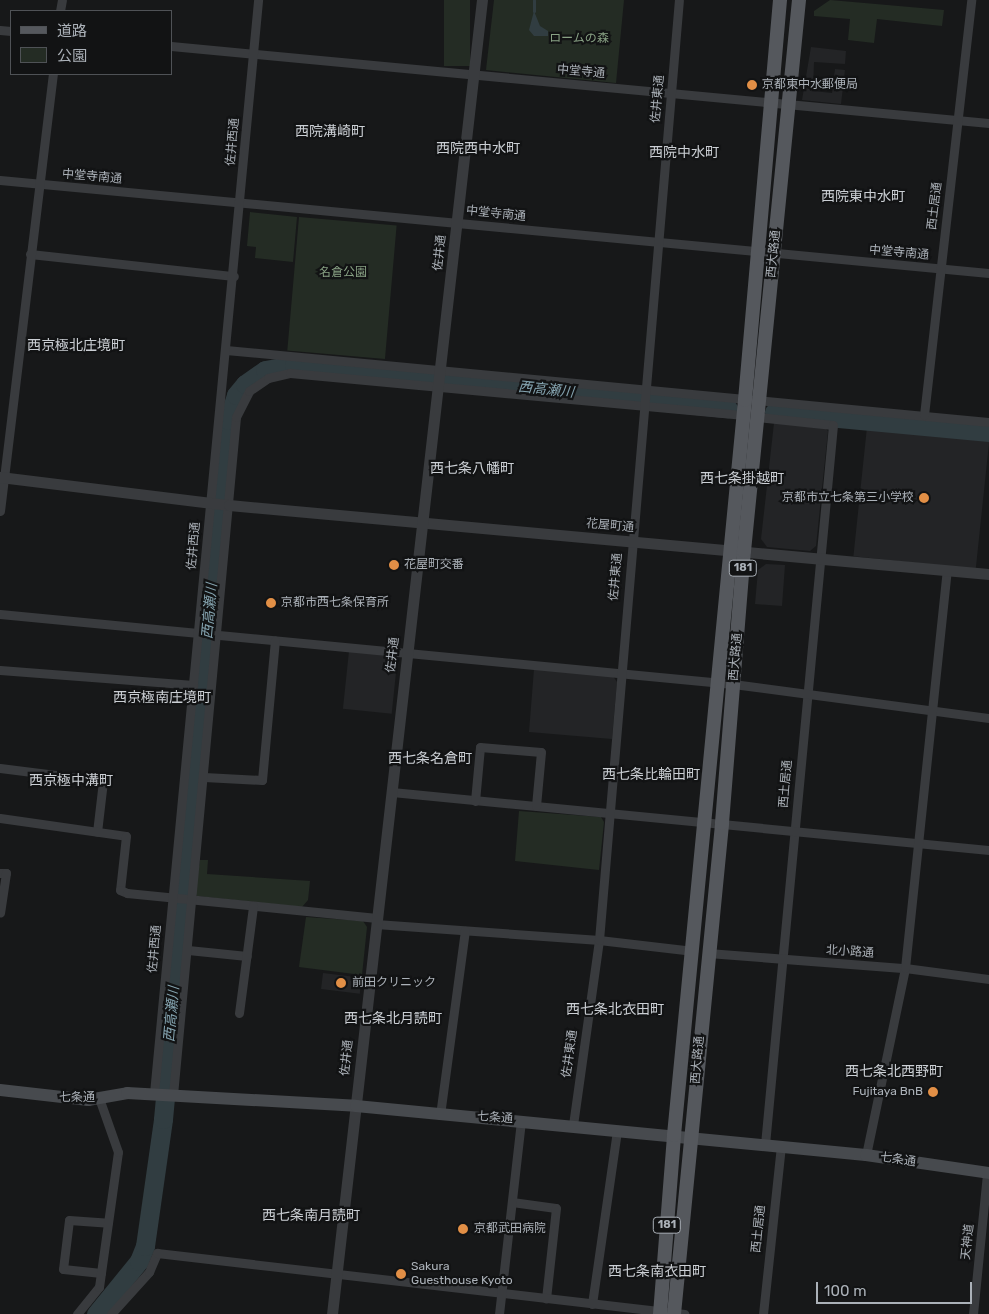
<!DOCTYPE html>
<meta charset="utf-8">
<style>
body{margin:0}
#map{position:relative;width:989px;height:1314px;overflow:hidden;background:#171819;font-family:Rubik,"Noto Sans JP",sans-serif}
div>[style]{position:absolute}
.built>*{inset:0;background:#232426;transform-origin:0 0}
.green>*{inset:0;background:#242c24;transform-origin:0 0}
.water>*{inset:0;background:#313d41}
.stream>*{height:3px;margin:-1.5px;padding:0 1.5px;transform-origin:1.5px;border-radius:1.5px;background:#313d41}
.river>*{height:19px;margin:-9.5px;padding:0 9.5px;transform-origin:9.5px;border-radius:9.5px;background:#313d41}
.minor>*{height:9px;margin:-4.5px;padding:0 4.5px;transform-origin:4.5px;border-radius:4.5px;background:#393b3e}
.tertiary>*{height:11px;margin:-5.5px;padding:0 5.5px;transform-origin:5.5px;border-radius:5.5px;background:#393b3e}
.secondary>*{height:12px;margin:-6px;padding:0 6px;transform-origin:6px;border-radius:6px;background:#474a4e}
.primary>*{height:14px;margin:-7px;padding:0 7px;transform-origin:7px;border-radius:7px;background:#55585d}
.dots>*{width:14px;height:14px;translate:-50% -50%;box-sizing:border-box;border:2px solid #121314;border-radius:50%}
span{translate:-50% -50%;white-space:nowrap;text-align:center;line-height:1.15;-webkit-text-stroke:4.5px #121314;paint-order:stroke}
.shield-label span{padding:1px 4px;background:#121314;border:1px solid;border-radius:4px;-webkit-text-stroke-width:0}
.shield-label{font-size:11px;color:#abb1b8;font-weight:700}
.park-label{font-size:12px;color:#88a184}
.street-label{font-size:12px;color:#abb1b8}
.poi-label{font-size:12px;color:#abb1b8}
.left{translate:0 -50%;text-align:left}
.right{translate:-100% -50%;text-align:right}
.neighbourhood-label{font-size:14px;color:#cbcfd4}
.water-label{font-size:14px;color:#85a4b0;font-style:italic}
.legend{position:absolute;left:10px;top:10px;width:162px;height:65px;box-sizing:border-box;background:#121314;border:1px solid #4f5256;margin:0;padding:6px 9px;list-style:none;font-size:15px;color:#abb1b8}
.legend li{display:flex;align-items:center;gap:10px;height:25px}
.legend b{width:25px;border:1px solid #4f5256}
.scale{position:absolute;left:816px;top:1282px;width:156px;height:22px;box-sizing:border-box;border:2px solid #abb1b8;border-top:0;padding-left:6px;font-size:15px;line-height:18px;white-space:nowrap;color:#abb1b8;-webkit-text-stroke:4px #121314;paint-order:stroke}
</style>
<div id="map">
<div class="built">
<div style="clip-path:polygon(811px 47px,846px 51px,845px 64px,814px 62px,813px 91px,832px 93px,835px 69px,845px 70px,841px 104px,802px 100px)"></div>
<div style="clip-path:polygon(774px 423px,825px 428px,828px 431px,816px 546px,810px 551px,767px 547px,761px 539px)"></div>
<div style="left:867px;top:427px;width:123px;height:130px;rotate:6deg"></div>
<div style="clip-path:polygon(766px 564px,785px 565px,782px 606px,755px 604px,758px 570px)"></div>
<div style="left:349px;top:651px;width:49px;height:58px;rotate:6deg"></div>
<div style="clip-path:polygon(534px 669px,613px 676px,617px 682px,612px 739px,529px 732px)"></div>
<div style="left:323px;top:973px;width:39px;height:16px;rotate:7deg"></div>
</div>
<div class="green">
<div style="left:444px;top:0;width:26px;height:66px"></div>
<div style="clip-path:polygon(494px 0,624px 0,616px 83px,486px 70px)"></div>
<div style="clip-path:polygon(830px 0,944px 10px,942px 26px,877px 19px,874px 43px,848px 40px,850px 19px,814px 16px,814px 11px)"></div>
<div style="clip-path:polygon(250px 212px,297px 217px,293px 262px,255px 258px,256px 247px,247px 246px)"></div>
<div style="left:299px;top:217px;width:98px;height:134px;rotate:5deg"></div>
<div style="clip-path:polygon(519px 811px,601px 817px,604px 822px,599px 870px,515px 861px)"></div>
<div style="clip-path:polygon(200px 860px,208px 860px,207px 874px,310px 881px,308px 900px,302px 907px,197px 896px,195px 892px)"></div>
<div style="clip-path:polygon(306px 917px,363px 921px,367px 927px,362px 975px,299px 967px)"></div>
</div>
<div class="water">
<div style="clip-path:polygon(534px 11px,540px 26px,548px 31px,548px 36px,534px 36px,529px 30px)"></div>
</div>
<div class="stream">
<div style="left:534px;top:0;width:11px;rotate:90deg"></div>
<div style="left:326px;top:369px;width:10px;rotate:-29deg"></div>
<div style="left:464px;top:383px;width:10px;rotate:-29deg"></div>
</div>
<div class="river">
<div style="left:774px;top:412px;width:216px;rotate:5.3deg"></div>
<div style="left:96px;top:1314px;width:68px;rotate:-50.9deg"></div>
<div style="left:139px;top:1261px;width:16px;rotate:-68deg"></div>
<div style="left:145px;top:1246px;width:128px;rotate:-81.9deg"></div>
<div style="left:163px;top:1119px;width:702px;rotate:-84.69deg"></div>
<div style="left:228px;top:420px;width:26px;rotate:-72deg"></div>
<div style="left:236px;top:395px;width:14px;rotate:-51deg"></div>
<div style="left:245px;top:384px;width:24px;rotate:-35deg"></div>
<div style="left:265px;top:370px;width:29px;rotate:-10deg"></div>
<div style="left:294px;top:365px;width:436px;rotate:5.7deg"></div>
</div>
<div class="minor">
<div style="left:60px;top:11px;width:11px;rotate:-80deg"></div>
<div style="left:0;top:30px;width:11px;rotate:5deg"></div>
<div style="left:171px;top:46px;width:822px;rotate:5.38deg"></div>
<div style="left:0;top:180px;width:993px;rotate:5.37deg"></div>
<div style="left:30px;top:254px;width:205px;rotate:6.2deg"></div>
<div style="left:226px;top:350px;width:766px;rotate:5.39deg"></div>
<div style="left:924px;top:415px;width:418px;rotate:-83.5deg"></div>
<div style="left:758px;top:417px;width:75px;rotate:6.1deg"></div>
<div style="left:833px;top:425px;width:723px;rotate:95.4deg"></div>
<div style="left:0;top:511px;width:440px;rotate:-83.1deg"></div>
<div style="left:0;top:614px;width:736px;rotate:5.46deg"></div>
<div style="left:733px;top:684px;width:258px;rotate:7.6deg"></div>
<div style="left:0;top:670px;width:194px;rotate:4.4deg"></div>
<div style="left:0;top:768px;width:104px;rotate:7.2deg"></div>
<div style="left:103px;top:781px;width:51px;rotate:96.7deg"></div>
<div style="left:204px;top:777px;width:58px;rotate:3deg"></div>
<div style="left:262px;top:780px;width:140px;rotate:-84.7deg"></div>
<div style="left:392px;top:792px;width:600px;rotate:5.55deg"></div>
<div style="left:475px;top:801px;width:54px;rotate:-84.7deg"></div>
<div style="left:480px;top:747px;width:61px;rotate:4.7deg"></div>
<div style="left:541px;top:752px;width:54px;rotate:95.3deg"></div>
<div style="left:0;top:818px;width:127px;rotate:8.1deg"></div>
<div style="left:126px;top:836px;width:54px;rotate:96.3deg"></div>
<div style="left:120px;top:890px;width:8px;rotate:23deg"></div>
<div style="left:127px;top:893px;width:251px;rotate:5.7deg"></div>
<div style="left:0;top:873px;width:6px"></div>
<div style="left:6px;top:873px;width:40px;rotate:98.5deg"></div>
<div style="left:376px;top:924px;width:224px;rotate:4.1deg"></div>
<div style="left:599px;top:940px;width:95px;rotate:6.7deg"></div>
<div style="left:188px;top:950px;width:59px;rotate:5.8deg"></div>
<div style="left:708px;top:953px;width:198px;rotate:4.4deg"></div>
<div style="left:905px;top:968px;width:85px;rotate:7.5deg"></div>
<div style="left:239px;top:1013px;width:108px;rotate:-82.5deg"></div>
<div style="left:154px;top:1093px;width:1098px;rotate:-84.56deg"></div>
<div style="left:173px;top:1095px;width:681px;rotate:-84.69deg"></div>
<div style="left:236px;top:417px;width:29px;rotate:-63deg"></div>
<div style="left:249px;top:391px;width:23px;rotate:-34deg"></div>
<div style="left:268px;top:378px;width:23px;rotate:-13deg"></div>
<div style="left:290px;top:373px;width:456px;rotate:5.3deg"></div>
<div style="left:440px;top:1115px;width:186px;rotate:-82.3deg"></div>
<div style="left:573px;top:1125px;width:187px;rotate:-82deg"></div>
<div style="left:599px;top:940px;width:943px;rotate:-85.14deg"></div>
<div style="left:866px;top:1155px;width:191px;rotate:-78.2deg"></div>
<div style="left:905px;top:968px;width:400px;rotate:-84deg"></div>
<div style="left:512px;top:1202px;width:44px;rotate:7.8deg"></div>
<div style="left:556px;top:1208px;width:91px;rotate:96.3deg"></div>
<div style="left:101px;top:1273px;width:38px;rotate:-174deg"></div>
<div style="left:63px;top:1269px;width:49px;rotate:-83deg"></div>
<div style="left:69px;top:1220px;width:39px;rotate:4deg"></div>
<div style="left:592px;top:1304px;width:176px;rotate:-81.8deg"></div>
<div style="left:77px;top:1314px;width:35px;rotate:-51deg"></div>
<div style="left:99px;top:1287px;width:136px;rotate:-82deg"></div>
<div style="left:118px;top:1152px;width:57px;rotate:-109.4deg"></div>
<div style="left:111px;top:1314px;width:57px;rotate:-47.9deg"></div>
<div style="left:149px;top:1272px;width:21px;rotate:-67deg"></div>
<div style="left:157px;top:1253px;width:531px;rotate:6.6deg"></div>
<div style="left:499px;top:1314px;width:195px;rotate:-83.5deg"></div>
<div style="left:763px;top:1314px;width:169px;rotate:-83.9deg"></div>
<div style="left:973px;top:1314px;width:142px;rotate:-84.3deg"></div>
</div>
<div class="tertiary">
<div style="left:0;top:477px;width:231px;rotate:7deg"></div>
<div style="left:229px;top:505px;width:763px;rotate:5.19deg"></div>
<div style="left:332px;top:1314px;width:1323px;rotate:-83.49deg"></div>
</div>
<div class="secondary">
<div style="left:0;top:1090px;width:89px;rotate:6.5deg"></div>
<div style="left:88px;top:1100px;width:40px;rotate:-10deg"></div>
<div style="left:127px;top:1093px;width:229px;rotate:3.2deg"></div>
<div style="left:356px;top:1106px;width:512px;rotate:5.49deg"></div>
<div style="left:866px;top:1155px;width:124px;rotate:8.3deg"></div>
</div>
<div class="primary">
<div style="left:660px;top:1314px;width:180px;rotate:-85.5deg"></div>
<div style="left:674px;top:1135px;width:738px;rotate:-84.48deg"></div>
<div style="left:745px;top:400px;width:402px;rotate:-85deg"></div>
<div style="left:674px;top:1314px;width:493px;rotate:-84.4deg"></div>
<div style="left:722px;top:823px;width:273px;rotate:-85.4deg"></div>
<div style="left:744px;top:551px;width:554px;rotate:-84.3deg"></div>
</div>
<div class="dots">
<div style="left:752px;top:85px;background:#e28f46"></div>
<div style="left:924px;top:498px;background:#e28f46"></div>
<div style="left:394px;top:565px;background:#e28f46"></div>
<div style="left:271px;top:603px;background:#e28f46"></div>
<div style="left:341px;top:983px;background:#e28f46"></div>
<div style="left:933px;top:1092px;background:#e28f46"></div>
<div style="left:463px;top:1229px;background:#e28f46"></div>
<div style="left:401px;top:1274px;background:#e28f46"></div>
</div>
<div class="shield-label">
<span style="left:743px;top:568px">181</span>
<span style="left:667px;top:1225px">181</span>
</div>
<div class="park-label">
<span style="left:579px;top:39px">ロームの森</span>
<span style="left:343px;top:273px">名倉公園</span>
</div>
<div class="street-label">
<span style="left:581px;top:72px;rotate:5deg">中堂寺通</span>
<span style="left:658px;top:99px;rotate:-85deg">佐井東通</span>
<span style="left:233px;top:142px;rotate:-85deg">佐井西通</span>
<span style="left:92px;top:177px;rotate:5deg">中堂寺南通</span>
<span style="left:935px;top:206px;rotate:-83deg">西土居通</span>
<span style="left:496px;top:214px;rotate:6deg">中堂寺南通</span>
<span style="left:440px;top:253px;rotate:-84deg">佐井通</span>
<span style="left:899px;top:253px;rotate:5deg">中堂寺南通</span>
<span style="left:774px;top:254px;rotate:-84deg">西大路通</span>
<span style="left:610px;top:526px;rotate:5deg">花屋町通</span>
<span style="left:194px;top:546px;rotate:-85deg">佐井西通</span>
<span style="left:616px;top:577px;rotate:-85deg">佐井東通</span>
<span style="left:393px;top:655px;rotate:-83deg">佐井通</span>
<span style="left:736px;top:657px;rotate:-85deg">西大路通</span>
<span style="left:786px;top:784px;rotate:-85deg">西土居通</span>
<span style="left:155px;top:949px;rotate:-85deg">佐井西通</span>
<span style="left:850px;top:952px;rotate:4deg">北小路通</span>
<span style="left:570px;top:1054px;rotate:-82deg">佐井東通</span>
<span style="left:347px;top:1058px;rotate:-84deg">佐井通</span>
<span style="left:698px;top:1060px;rotate:-85deg">西大路通</span>
<span style="left:77px;top:1098px">七条通</span>
<span style="left:495px;top:1118px;rotate:4deg">七条通</span>
<span style="left:898px;top:1160px;rotate:8deg">七条通</span>
<span style="left:759px;top:1229px;rotate:-84deg">西土居通</span>
<span style="left:968px;top:1242px;rotate:-84deg">天神道</span>
</div>
<div class="poi-label">
<span class="left" style="left:762px;top:85px">京都東中水郵便局</span>
<span class="right" style="left:914px;top:498px">京都市立七条第三小学校</span>
<span class="left" style="left:404px;top:565px">花屋町交番</span>
<span class="left" style="left:281px;top:603px">京都市西七条保育所</span>
<span class="left" style="left:352px;top:983px">前田クリニック</span>
<span class="right" style="left:923px;top:1092px">Fujitaya BnB</span>
<span class="left" style="left:474px;top:1229px">京都武田病院</span>
<span class="left" style="left:411px;top:1274px">Sakura<br>Guesthouse Kyoto</span>
</div>
<div class="neighbourhood-label">
<span style="left:330px;top:132px">西院溝崎町</span>
<span style="left:478px;top:149px">西院西中水町</span>
<span style="left:684px;top:153px">西院中水町</span>
<span style="left:863px;top:197px">西院東中水町</span>
<span style="left:76px;top:346px">西京極北庄境町</span>
<span style="left:472px;top:469px">西七条八幡町</span>
<span style="left:742px;top:479px">西七条掛越町</span>
<span style="left:162px;top:698px">西京極南庄境町</span>
<span style="left:430px;top:759px">西七条名倉町</span>
<span style="left:651px;top:775px">西七条比輪田町</span>
<span style="left:71px;top:781px">西京極中溝町</span>
<span style="left:615px;top:1010px">西七条北衣田町</span>
<span style="left:393px;top:1019px">西七条北月読町</span>
<span style="left:894px;top:1072px">西七条北西野町</span>
<span style="left:311px;top:1216px">西七条南月読町</span>
<span style="left:657px;top:1272px">西七条南衣田町</span>
</div>
<div class="water-label">
<span style="left:546px;top:390px;rotate:6deg">西高瀬川</span>
<span style="left:210px;top:611px;rotate:-85deg">西高瀬川</span>
<span style="left:172px;top:1014px;rotate:-85deg">西高瀬川</span>
</div>
<ul class="legend">
<li><b style="height:6px;background:#55585d"></b>道路</li>
<li><b style="height:14px;background:#242c24"></b>公園</li>
</ul>
<div class="scale">100 m</div>
</div>
